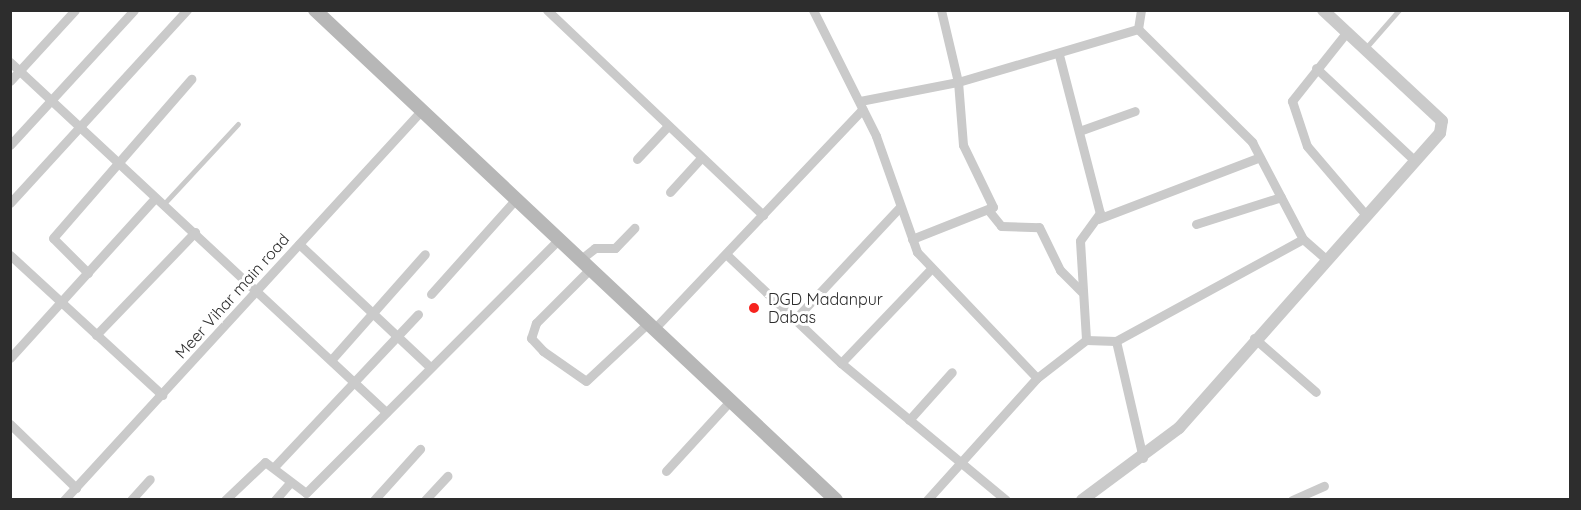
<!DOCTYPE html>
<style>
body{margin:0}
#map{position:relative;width:1581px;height:510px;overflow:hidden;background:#fff;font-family:Quicksand,sans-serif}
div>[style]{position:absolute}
.service>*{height:4.5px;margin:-2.25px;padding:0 2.25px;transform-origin:2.25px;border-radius:2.25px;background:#cacaca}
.minor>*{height:9px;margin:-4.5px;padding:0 4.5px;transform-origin:4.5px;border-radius:4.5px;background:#cacaca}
.tertiary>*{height:12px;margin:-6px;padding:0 6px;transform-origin:6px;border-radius:6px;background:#cacaca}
.secondary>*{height:14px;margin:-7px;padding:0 7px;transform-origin:7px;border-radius:7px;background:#b7b7b7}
.dots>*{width:16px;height:16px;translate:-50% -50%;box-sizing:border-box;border:3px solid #fff;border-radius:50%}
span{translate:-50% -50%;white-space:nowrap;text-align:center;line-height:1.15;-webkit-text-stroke:6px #fff;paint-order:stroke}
.street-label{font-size:16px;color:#2d2d2d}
.poi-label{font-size:16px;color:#2d2d2d}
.left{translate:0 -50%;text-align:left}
.frame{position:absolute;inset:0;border:12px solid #2d2d2d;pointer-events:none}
</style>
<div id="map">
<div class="service">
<div style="left:1365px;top:49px;width:52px;rotate:-48.9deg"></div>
<div style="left:163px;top:205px;width:110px;rotate:-47.2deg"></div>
</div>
<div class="minor">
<div style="left:547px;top:10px;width:298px;rotate:43.5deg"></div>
<div style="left:813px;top:10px;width:141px;rotate:63.4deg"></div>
<div style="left:876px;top:136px;width:123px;rotate:70.5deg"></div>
<div style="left:917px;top:252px;width:174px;rotate:46.4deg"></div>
<div style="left:1141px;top:10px;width:19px;rotate:99deg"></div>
<div style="left:1138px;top:29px;width:161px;rotate:44.7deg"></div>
<div style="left:1252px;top:142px;width:110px;rotate:62.3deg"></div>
<div style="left:1346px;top:33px;width:87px;rotate:128.5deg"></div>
<div style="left:1292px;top:101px;width:47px;rotate:71.6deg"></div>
<div style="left:1307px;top:146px;width:89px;rotate:49.5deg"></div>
<div style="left:1059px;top:55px;width:163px;rotate:75.5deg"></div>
<div style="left:1100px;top:213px;width:34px;rotate:126deg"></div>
<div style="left:1080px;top:241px;width:99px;rotate:86.5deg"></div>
<div style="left:10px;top:62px;width:514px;rotate:42.95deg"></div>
<div style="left:1316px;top:68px;width:133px;rotate:43.2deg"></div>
<div style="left:10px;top:81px;width:96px;rotate:-47.5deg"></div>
<div style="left:860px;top:101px;width:100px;rotate:-11deg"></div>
<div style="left:958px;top:82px;width:188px;rotate:-16.4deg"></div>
<div style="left:1082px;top:130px;width:56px;rotate:-19.7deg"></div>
<div style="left:10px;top:145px;width:183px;rotate:-47.4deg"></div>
<div style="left:637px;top:159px;width:45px;rotate:-46.8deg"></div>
<div style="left:670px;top:192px;width:46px;rotate:-47.6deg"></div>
<div style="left:10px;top:203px;width:262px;rotate:-47.5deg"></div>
<div style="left:989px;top:211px;width:19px;rotate:51deg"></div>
<div style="left:1001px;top:226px;width:38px;rotate:2deg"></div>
<div style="left:1039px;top:227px;width:48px;rotate:64deg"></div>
<div style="left:1060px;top:270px;width:30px;rotate:45deg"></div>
<div style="left:1098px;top:219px;width:173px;rotate:-20.9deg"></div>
<div style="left:1196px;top:224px;width:89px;rotate:-17.6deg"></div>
<div style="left:912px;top:239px;width:87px;rotate:-21.6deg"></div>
<div style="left:993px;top:207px;width:69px;rotate:-115.8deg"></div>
<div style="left:963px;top:145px;width:63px;rotate:-94.5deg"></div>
<div style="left:958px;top:82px;width:74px;rotate:-103.3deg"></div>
<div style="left:299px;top:244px;width:178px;rotate:43.2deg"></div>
<div style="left:10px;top:255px;width:207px;rotate:42.6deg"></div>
<div style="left:727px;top:255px;width:157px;rotate:43.5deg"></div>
<div style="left:841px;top:363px;width:214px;rotate:39.7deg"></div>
<div style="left:581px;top:259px;width:18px;rotate:-38deg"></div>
<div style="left:595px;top:248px;width:20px"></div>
<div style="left:615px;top:248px;width:28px;rotate:-46deg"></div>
<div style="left:591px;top:268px;width:78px;rotate:135deg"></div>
<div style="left:536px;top:323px;width:16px;rotate:108deg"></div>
<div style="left:531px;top:338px;width:18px;rotate:47deg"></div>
<div style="left:543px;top:351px;width:52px;rotate:34.9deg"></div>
<div style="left:586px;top:381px;width:85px;rotate:-43.1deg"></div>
<div style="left:88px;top:273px;width:49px;rotate:-135deg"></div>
<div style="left:53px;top:238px;width:211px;rotate:-49deg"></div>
<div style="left:431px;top:294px;width:127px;rotate:-48.2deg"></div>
<div style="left:796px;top:318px;width:152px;rotate:-46.9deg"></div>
<div style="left:654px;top:329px;width:303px;rotate:-46.5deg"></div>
<div style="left:96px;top:335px;width:143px;rotate:-46.1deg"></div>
<div style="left:1254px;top:338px;width:82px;rotate:41.1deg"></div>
<div style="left:1116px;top:341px;width:213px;rotate:-28.6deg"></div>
<div style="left:1303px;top:239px;width:29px;rotate:41deg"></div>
<div style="left:10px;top:358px;width:216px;rotate:-47.8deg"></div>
<div style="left:332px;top:359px;width:140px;rotate:-48.5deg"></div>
<div style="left:841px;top:363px;width:129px;rotate:-46.3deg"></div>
<div style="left:909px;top:420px;width:64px;rotate:-48.1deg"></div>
<div style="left:10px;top:424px;width:92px;rotate:44.1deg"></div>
<div style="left:274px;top:467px;width:210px;rotate:-46.7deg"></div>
<div style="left:666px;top:471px;width:96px;rotate:-47.5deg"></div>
<div style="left:64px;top:500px;width:528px;rotate:-47.46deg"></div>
<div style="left:131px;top:500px;width:28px;rotate:-48deg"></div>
<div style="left:225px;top:500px;width:55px;rotate:-43.5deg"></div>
<div style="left:265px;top:462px;width:51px;rotate:37.1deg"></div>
<div style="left:306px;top:493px;width:359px;rotate:-45.1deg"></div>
<div style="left:275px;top:500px;width:23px;rotate:-49deg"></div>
<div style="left:374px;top:500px;width:69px;rotate:-48deg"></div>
<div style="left:425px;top:500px;width:33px;rotate:-47deg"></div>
<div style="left:927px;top:500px;width:164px;rotate:-48deg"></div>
<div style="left:1037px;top:378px;width:62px;rotate:-37.8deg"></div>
<div style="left:1086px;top:340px;width:30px;rotate:2deg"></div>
<div style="left:1116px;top:341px;width:120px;rotate:77deg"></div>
<div style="left:1292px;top:500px;width:35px;rotate:-24deg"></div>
</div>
<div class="tertiary">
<div style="left:1082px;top:500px;width:121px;rotate:-36.6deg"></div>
<div style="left:1179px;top:428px;width:394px;rotate:-48.5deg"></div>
<div style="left:1440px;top:133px;width:12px;rotate:-81deg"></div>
<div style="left:1442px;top:121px;width:163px;rotate:-137deg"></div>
</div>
<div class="secondary">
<div style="left:315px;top:10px;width:715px;rotate:43.24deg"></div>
</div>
<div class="dots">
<div style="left:754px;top:308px;background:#f6231e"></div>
</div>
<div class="street-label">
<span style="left:232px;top:296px;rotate:-48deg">Meer Vihar main road</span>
</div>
<div class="poi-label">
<span class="left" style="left:768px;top:308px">DGD Madanpur<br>Dabas</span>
</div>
<div class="frame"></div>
</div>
